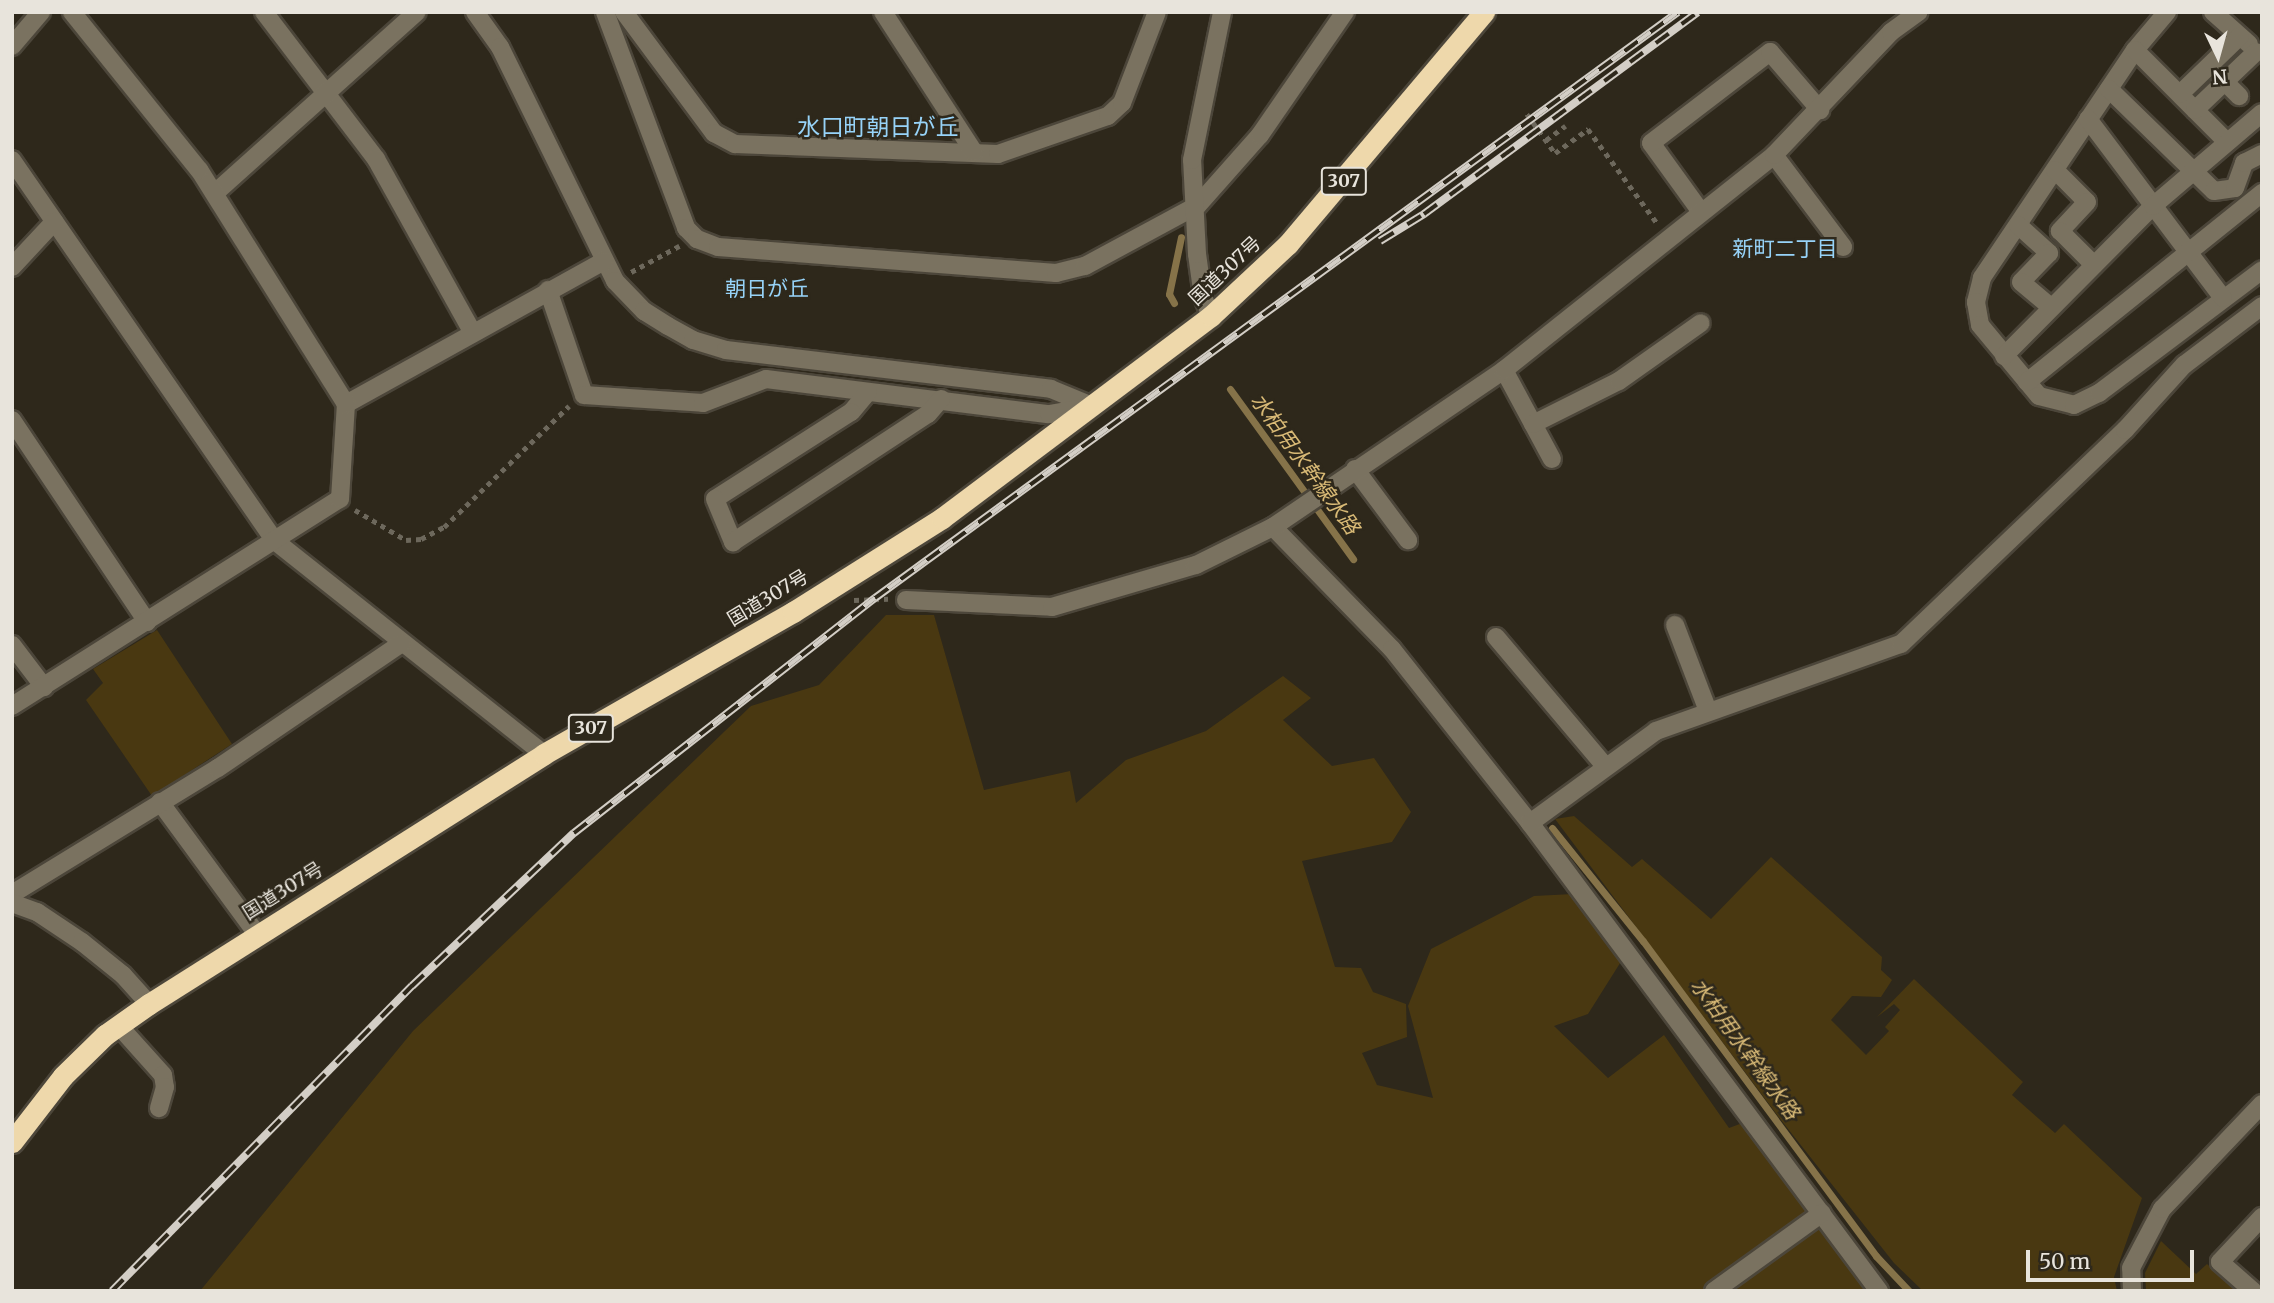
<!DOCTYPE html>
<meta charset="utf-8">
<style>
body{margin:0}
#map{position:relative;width:2274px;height:1303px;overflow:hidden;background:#2e281b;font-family:Merriweather,"Noto Sans JP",serif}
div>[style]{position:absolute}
.green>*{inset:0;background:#493811}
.stream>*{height:7px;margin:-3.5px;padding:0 3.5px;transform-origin:3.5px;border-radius:3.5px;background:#867349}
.path>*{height:4.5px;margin-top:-2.25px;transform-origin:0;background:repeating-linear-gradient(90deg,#6d685c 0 5px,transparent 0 10px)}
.roads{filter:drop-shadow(2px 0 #4c463a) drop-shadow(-2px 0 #4c463a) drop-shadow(0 2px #4c463a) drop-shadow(0 -2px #4c463a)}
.minor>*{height:18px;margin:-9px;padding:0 9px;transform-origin:9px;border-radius:9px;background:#7a7260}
.highway>*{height:21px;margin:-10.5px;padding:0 10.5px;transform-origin:10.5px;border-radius:10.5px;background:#eed8ab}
.rail>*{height:8px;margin-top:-4px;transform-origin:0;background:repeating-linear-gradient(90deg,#2e281b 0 16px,#d3cec6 0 32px);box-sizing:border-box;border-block:2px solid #d3cec6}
span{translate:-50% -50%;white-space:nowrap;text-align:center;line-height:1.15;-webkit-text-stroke:5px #2e281b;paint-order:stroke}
.shield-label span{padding:2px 5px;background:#2e281b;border:2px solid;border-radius:5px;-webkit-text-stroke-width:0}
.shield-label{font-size:18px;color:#e8e4dc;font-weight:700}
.street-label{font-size:19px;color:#e8e4dc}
.neighbourhood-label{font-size:21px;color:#97d3f8}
.water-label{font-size:21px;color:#d9ba76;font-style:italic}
.quarter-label{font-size:23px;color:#97d3f8}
.frame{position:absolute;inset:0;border:14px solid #e8e4dc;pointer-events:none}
.north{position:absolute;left:2183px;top:21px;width:70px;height:70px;-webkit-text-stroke:5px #2e281b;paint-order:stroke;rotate:175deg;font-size:19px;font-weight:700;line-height:28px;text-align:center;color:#e8e4dc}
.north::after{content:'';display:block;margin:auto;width:24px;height:32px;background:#e8e4dc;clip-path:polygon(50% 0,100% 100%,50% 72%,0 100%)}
.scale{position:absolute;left:2026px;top:1250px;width:168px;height:32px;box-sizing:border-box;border:4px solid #e8e4dc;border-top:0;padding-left:9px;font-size:21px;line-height:24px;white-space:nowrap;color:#e8e4dc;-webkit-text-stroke:5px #2e281b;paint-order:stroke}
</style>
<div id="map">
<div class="green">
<div style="clip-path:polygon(886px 615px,934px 615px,984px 790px,1070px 771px,1076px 803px,1126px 760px,1206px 731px,1283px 676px,1311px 698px,1283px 720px,1332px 766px,1374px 758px,1411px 812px,1392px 842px,1302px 861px,1335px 967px,1361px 968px,1373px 992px,1406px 1004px,1407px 1037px,1362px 1053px,1377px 1085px,1433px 1098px,1408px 1006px,1431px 949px,1534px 896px,1573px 894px,1622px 960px,1588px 1014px,1554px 1026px,1608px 1078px,1664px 1035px,1729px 1128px,1745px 1122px,1813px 1214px,1710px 1291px,200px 1291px,413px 1031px,751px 706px,819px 685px)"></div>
<div style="clip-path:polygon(157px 630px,232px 744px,152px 796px,86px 700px,103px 683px,93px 669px)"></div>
<div style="clip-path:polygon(1574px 816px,1632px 867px,1642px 859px,1711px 919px,1771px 857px,1882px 957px,1881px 970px,1892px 980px,1881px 997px,1852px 996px,1831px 1020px,1866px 1055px,1889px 1031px,1885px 1027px,1900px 1010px,1894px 1004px,1877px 1017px,1914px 979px,2023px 1082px,2012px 1095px,2055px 1133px,2064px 1124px,2142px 1198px,2114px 1277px,2117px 1291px,1923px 1291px,1894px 1263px,1781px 1120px,1555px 819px)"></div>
<div style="clip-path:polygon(1819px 1220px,1872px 1291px,1719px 1291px)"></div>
<div style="clip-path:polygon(2161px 1241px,2196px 1274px,2207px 1264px,2236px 1291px,2146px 1291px,2145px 1273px)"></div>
</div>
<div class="stream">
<div style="left:1174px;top:303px;width:10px;rotate:-119deg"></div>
<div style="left:1169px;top:294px;width:58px;rotate:-78.1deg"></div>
<div style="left:1230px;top:389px;width:210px;rotate:54.1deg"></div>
<div style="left:1552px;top:828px;width:145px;rotate:51.2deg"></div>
<div style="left:1643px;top:941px;width:392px;rotate:53.5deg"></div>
<div style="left:1876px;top:1256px;width:48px;rotate:46.7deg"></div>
</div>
<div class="path">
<div style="left:1527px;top:114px;width:48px;rotate:54.3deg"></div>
<div style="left:1555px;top:153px;width:41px;rotate:-36deg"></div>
<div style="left:1588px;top:129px;width:117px;rotate:53.7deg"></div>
<div style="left:1546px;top:140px;width:24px;rotate:-36deg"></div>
<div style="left:631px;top:272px;width:55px;rotate:-28.4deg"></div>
<div style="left:355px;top:510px;width:59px;rotate:30.5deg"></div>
<div style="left:406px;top:540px;width:15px;rotate:-4deg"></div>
<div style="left:421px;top:539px;width:26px;rotate:-28deg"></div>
<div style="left:444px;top:527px;width:174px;rotate:-44.1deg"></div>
<div style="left:854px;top:600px;width:34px;rotate:-2deg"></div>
</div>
<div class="roads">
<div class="minor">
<div style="left:264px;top:12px;width:185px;rotate:52.7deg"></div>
<div style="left:376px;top:159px;width:199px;rotate:60.9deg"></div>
<div style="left:475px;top:12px;width:43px;rotate:54.5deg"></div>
<div style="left:500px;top:47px;width:261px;rotate:63.8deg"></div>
<div style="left:615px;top:281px;width:42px;rotate:46deg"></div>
<div style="left:644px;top:311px;width:28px;rotate:32deg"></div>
<div style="left:668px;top:326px;width:29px;rotate:29deg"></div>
<div style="left:693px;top:340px;width:34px;rotate:17deg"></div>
<div style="left:726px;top:350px;width:327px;rotate:6.8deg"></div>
<div style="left:1051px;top:389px;width:44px;rotate:22.5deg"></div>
<div style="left:605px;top:12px;width:231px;rotate:69.4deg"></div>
<div style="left:686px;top:228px;width:16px;rotate:45deg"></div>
<div style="left:697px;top:239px;width:22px;rotate:21deg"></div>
<div style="left:718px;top:247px;width:339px;rotate:4.4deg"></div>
<div style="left:1056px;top:273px;width:30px;rotate:-14deg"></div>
<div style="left:1085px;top:266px;width:128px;rotate:-28.4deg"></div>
<div style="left:1198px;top:205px;width:94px;rotate:-48.5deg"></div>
<div style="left:1260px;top:135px;width:150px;rotate:-55.4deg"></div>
<div style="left:624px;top:12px;width:151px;rotate:53.4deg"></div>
<div style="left:714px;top:133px;width:24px;rotate:28deg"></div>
<div style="left:735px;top:144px;width:263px;rotate:2.2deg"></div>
<div style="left:998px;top:154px;width:116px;rotate:-19.1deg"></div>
<div style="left:1108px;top:116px;width:19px;rotate:-43deg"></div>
<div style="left:1122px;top:103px;width:97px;rotate:-69deg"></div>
<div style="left:883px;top:12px;width:167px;rotate:57deg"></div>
<div style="left:2167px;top:12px;width:50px;rotate:130.1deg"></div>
<div style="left:2135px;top:50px;width:275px;rotate:123.9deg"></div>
<div style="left:1982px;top:278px;width:25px;rotate:104deg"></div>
<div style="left:1976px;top:302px;width:23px;rotate:80deg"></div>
<div style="left:1980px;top:325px;width:92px;rotate:50.3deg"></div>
<div style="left:2039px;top:396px;width:36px;rotate:14deg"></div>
<div style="left:2074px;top:405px;width:28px;rotate:-26deg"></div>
<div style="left:2099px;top:393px;width:204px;rotate:-37deg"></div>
<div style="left:2213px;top:12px;width:48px;rotate:41.6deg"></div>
<div style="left:12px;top:46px;width:45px;rotate:-49.5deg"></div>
<div style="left:2135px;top:50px;width:130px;rotate:45deg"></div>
<div style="left:2225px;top:82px;width:20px;rotate:45deg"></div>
<div style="left:2109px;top:89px;width:146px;rotate:44.2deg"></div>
<div style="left:2214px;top:191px;width:21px;rotate:-8deg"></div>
<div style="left:2235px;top:188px;width:27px;rotate:-70deg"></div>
<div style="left:2244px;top:163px;width:20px;rotate:-27deg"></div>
<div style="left:2180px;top:94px;width:83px;rotate:-44deg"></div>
<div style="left:2195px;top:110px;width:84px;rotate:-43.6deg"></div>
<div style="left:2088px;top:119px;width:224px;rotate:53deg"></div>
<div style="left:1774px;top:155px;width:115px;rotate:53.1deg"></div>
<div style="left:12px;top:160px;width:463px;rotate:55.4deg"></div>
<div style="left:275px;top:541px;width:343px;rotate:38.4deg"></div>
<div style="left:2055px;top:170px;width:45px;rotate:45deg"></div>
<div style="left:2087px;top:202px;width:40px;rotate:133deg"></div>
<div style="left:2060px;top:231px;width:48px;rotate:45deg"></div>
<div style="left:215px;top:193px;width:271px;rotate:-41.9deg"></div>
<div style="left:1701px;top:212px;width:85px;rotate:-125.9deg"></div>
<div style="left:1651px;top:143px;width:150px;rotate:-37.4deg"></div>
<div style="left:1770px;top:52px;width:77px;rotate:49.2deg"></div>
<div style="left:2018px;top:225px;width:42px;rotate:42.1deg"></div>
<div style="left:2049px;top:253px;width:40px;rotate:134deg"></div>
<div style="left:2021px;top:282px;width:39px;rotate:40deg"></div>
<div style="left:12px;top:267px;width:62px;rotate:-47deg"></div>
<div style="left:548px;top:290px;width:111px;rotate:71.1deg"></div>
<div style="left:584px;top:395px;width:119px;rotate:3.8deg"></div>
<div style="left:703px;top:403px;width:67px;rotate:-20.9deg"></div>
<div style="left:766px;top:379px;width:285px;rotate:7.1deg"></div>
<div style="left:1049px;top:414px;width:41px;rotate:-9.9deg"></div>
<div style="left:1211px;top:316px;width:21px;rotate:-113deg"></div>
<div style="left:1203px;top:297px;width:43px;rotate:-97.9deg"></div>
<div style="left:1197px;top:254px;width:94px;rotate:-93deg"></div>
<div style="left:1192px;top:160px;width:151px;rotate:-78.5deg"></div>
<div style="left:2004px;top:356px;width:211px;rotate:-45.2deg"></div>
<div style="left:2153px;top:206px;width:143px;rotate:-40.5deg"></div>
<div style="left:1504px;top:370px;width:101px;rotate:61.7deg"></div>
<div style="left:2027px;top:382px;width:302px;rotate:-38.8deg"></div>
<div style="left:868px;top:392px;width:26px;rotate:130deg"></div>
<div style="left:851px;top:412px;width:161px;rotate:147.4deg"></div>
<div style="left:715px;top:499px;width:47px;rotate:67.3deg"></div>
<div style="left:733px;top:542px;width:233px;rotate:-33.3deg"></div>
<div style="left:928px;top:414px;width:20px;rotate:-49deg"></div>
<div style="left:346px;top:404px;width:295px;rotate:-29deg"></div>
<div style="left:12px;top:420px;width:243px;rotate:56.2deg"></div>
<div style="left:1533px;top:424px;width:96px;rotate:-26.6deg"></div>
<div style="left:1619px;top:381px;width:100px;rotate:-35.3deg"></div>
<div style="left:1355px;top:469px;width:89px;rotate:53.3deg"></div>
<div style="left:1273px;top:527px;width:170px;rotate:45.7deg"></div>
<div style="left:1392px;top:649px;width:222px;rotate:51.6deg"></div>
<div style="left:1530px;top:823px;width:584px;rotate:53.29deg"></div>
<div style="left:906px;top:600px;width:146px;rotate:2.7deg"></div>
<div style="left:1052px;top:607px;width:150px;rotate:-16.3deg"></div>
<div style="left:1196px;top:565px;width:86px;rotate:-26.3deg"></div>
<div style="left:1273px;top:527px;width:279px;rotate:-34.2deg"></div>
<div style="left:1504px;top:370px;width:345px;rotate:-38.5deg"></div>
<div style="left:1774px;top:155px;width:170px;rotate:-46.4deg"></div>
<div style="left:1891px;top:32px;width:34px;rotate:-36deg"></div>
<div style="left:1675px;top:625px;width:92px;rotate:69deg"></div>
<div style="left:1496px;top:637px;width:170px;rotate:49.8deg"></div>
<div style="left:12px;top:645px;width:53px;rotate:52.7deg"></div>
<div style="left:12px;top:706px;width:388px;rotate:-32.3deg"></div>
<div style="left:340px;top:499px;width:95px;rotate:-86.4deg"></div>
<div style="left:346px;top:404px;width:276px;rotate:-122.1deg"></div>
<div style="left:199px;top:170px;width:203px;rotate:-128.8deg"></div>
<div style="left:160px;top:802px;width:164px;rotate:53.7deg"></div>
<div style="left:1530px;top:823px;width:156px;rotate:-36.1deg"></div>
<div style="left:1656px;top:731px;width:260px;rotate:-19.6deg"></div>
<div style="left:1901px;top:644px;width:310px;rotate:-43.7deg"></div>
<div style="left:2125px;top:430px;width:88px;rotate:-47.8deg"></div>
<div style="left:2184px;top:365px;width:98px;rotate:-37.1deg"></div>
<div style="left:12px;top:894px;width:241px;rotate:-31.5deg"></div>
<div style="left:218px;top:768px;width:222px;rotate:-34.2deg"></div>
<div style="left:12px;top:903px;width:27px;rotate:20deg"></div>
<div style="left:37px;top:912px;width:54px;rotate:33.7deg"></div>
<div style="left:82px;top:942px;width:53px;rotate:38.8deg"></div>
<div style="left:123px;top:975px;width:39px;rotate:48deg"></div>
<div style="left:119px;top:1026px;width:66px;rotate:48.1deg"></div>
<div style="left:163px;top:1075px;width:12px;rotate:81deg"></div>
<div style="left:165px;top:1087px;width:22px;rotate:106deg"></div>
<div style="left:1714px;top:1291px;width:133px;rotate:-35.8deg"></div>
<div style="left:2132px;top:1291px;width:23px;rotate:-92deg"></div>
<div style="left:2131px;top:1268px;width:67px;rotate:-62.3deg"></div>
<div style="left:2162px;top:1209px;width:145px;rotate:-46.4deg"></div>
<div style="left:2253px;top:1291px;width:44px;rotate:-138.7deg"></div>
<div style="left:2220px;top:1262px;width:62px;rotate:-47deg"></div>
</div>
<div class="highway">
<div style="left:12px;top:1142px;width:83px;rotate:-52.3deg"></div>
<div style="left:63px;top:1076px;width:59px;rotate:-44.3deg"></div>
<div style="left:105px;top:1035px;width:54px;rotate:-35.2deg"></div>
<div style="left:149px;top:1004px;width:467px;rotate:-32.3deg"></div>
<div style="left:544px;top:754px;width:287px;rotate:-29.7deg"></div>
<div style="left:793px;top:612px;width:176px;rotate:-32.2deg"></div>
<div style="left:942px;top:518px;width:336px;rotate:-36.9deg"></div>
<div style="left:1211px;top:316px;width:105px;rotate:-43.1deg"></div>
<div style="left:1288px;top:244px;width:304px;rotate:-49.8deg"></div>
</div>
</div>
<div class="rail">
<div style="left:1380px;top:241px;width:52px;rotate:-31.5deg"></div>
<div style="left:1424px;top:214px;width:340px;rotate:-36.4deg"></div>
<div style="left:112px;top:1291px;width:428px;rotate:-45.5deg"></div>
<div style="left:412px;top:986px;width:223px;rotate:-43.4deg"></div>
<div style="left:574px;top:833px;width:382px;rotate:-38deg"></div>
<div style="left:875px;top:598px;width:994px;rotate:-36.12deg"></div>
</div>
<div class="shield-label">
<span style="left:1344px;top:181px">307</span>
<span style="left:591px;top:728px">307</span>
</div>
<div class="street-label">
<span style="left:1225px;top:271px;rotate:-43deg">国道307号</span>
<span style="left:768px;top:598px;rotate:-31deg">国道307号</span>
<span style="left:283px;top:891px;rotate:-32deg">国道307号</span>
</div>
<div class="neighbourhood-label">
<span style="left:1785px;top:249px">新町二丁目</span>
<span style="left:767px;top:289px">朝日が丘</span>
</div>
<div class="water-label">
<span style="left:1305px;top:464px;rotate:54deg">水柏用水幹線水路</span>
<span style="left:1745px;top:1049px;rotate:54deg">水柏用水幹線水路</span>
</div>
<div class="quarter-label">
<span style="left:878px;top:127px">水口町朝日が丘</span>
</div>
<div class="frame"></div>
<div class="north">N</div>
<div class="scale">50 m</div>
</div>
